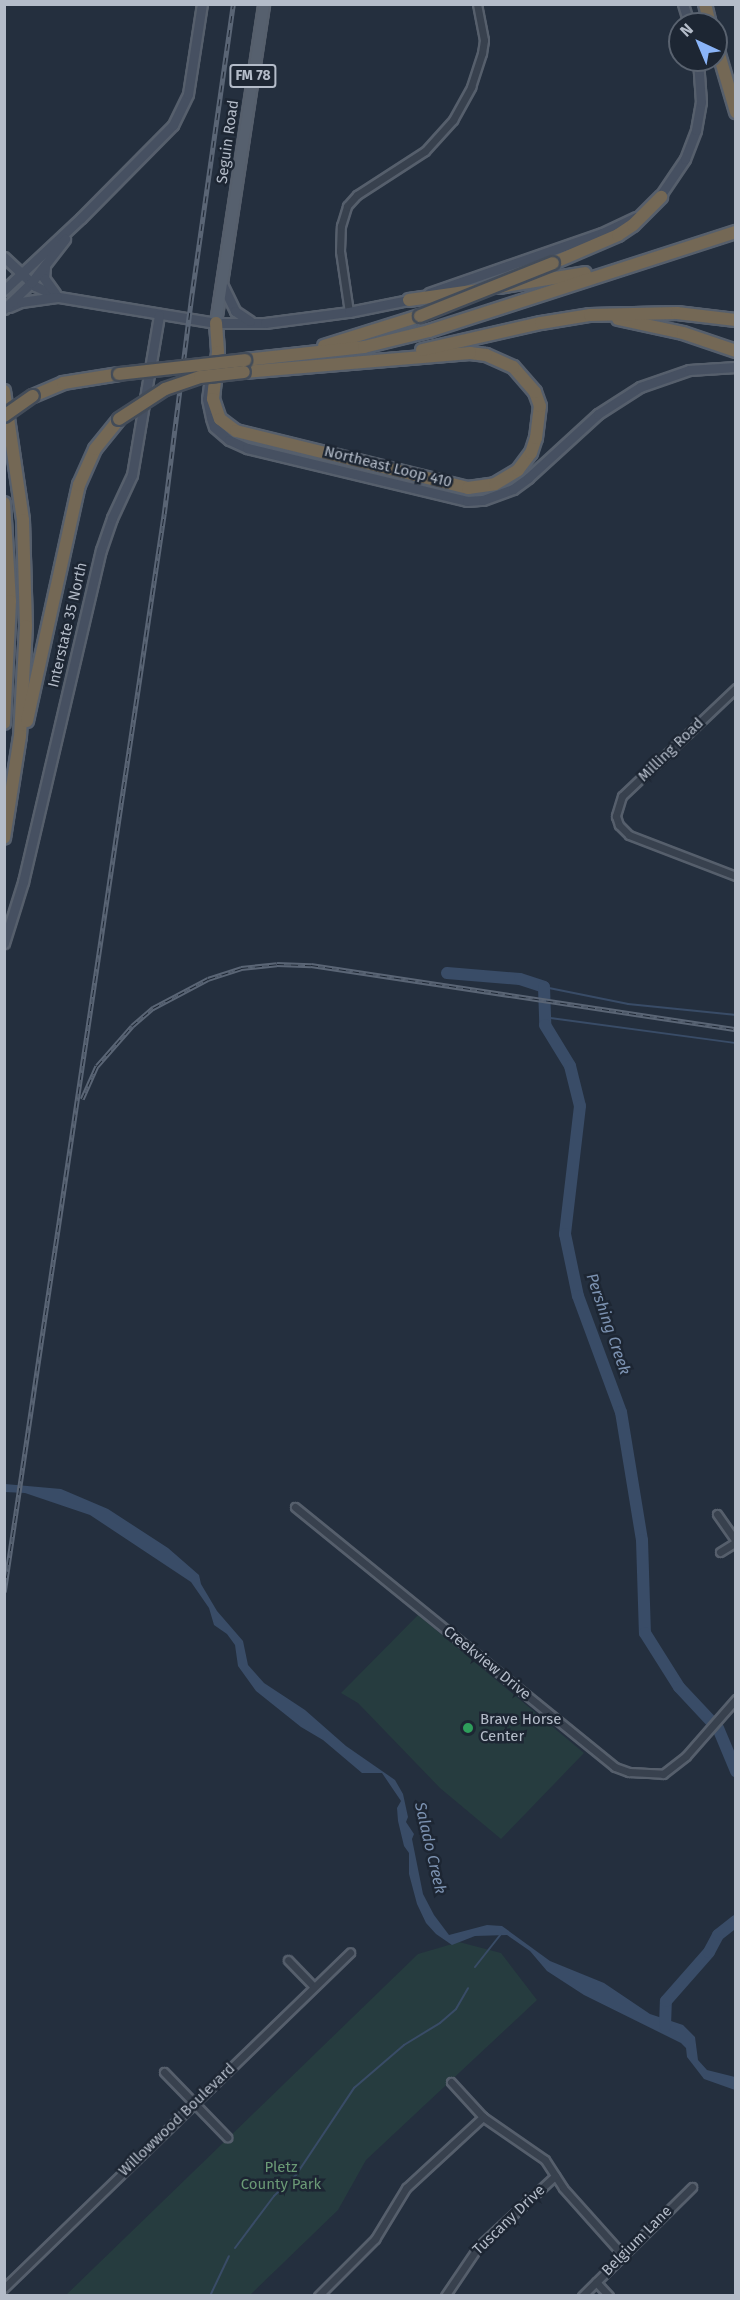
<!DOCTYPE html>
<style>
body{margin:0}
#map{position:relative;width:740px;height:2300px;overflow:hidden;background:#242f3e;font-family:"Fira Sans",sans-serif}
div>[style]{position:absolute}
.green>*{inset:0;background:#263c3f}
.water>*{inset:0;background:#394c67}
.stream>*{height:2px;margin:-1px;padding:0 1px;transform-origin:1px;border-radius:1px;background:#394c67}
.river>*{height:12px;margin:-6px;padding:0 6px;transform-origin:6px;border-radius:6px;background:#394c67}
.roads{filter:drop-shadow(2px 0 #565f6c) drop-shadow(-2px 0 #565f6c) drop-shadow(0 2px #565f6c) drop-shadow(0 -2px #565f6c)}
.street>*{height:7px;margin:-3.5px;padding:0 3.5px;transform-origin:3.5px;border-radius:3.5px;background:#38414e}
.secondary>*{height:9px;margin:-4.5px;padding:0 4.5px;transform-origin:4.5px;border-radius:4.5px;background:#465061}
.primary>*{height:10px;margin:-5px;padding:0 5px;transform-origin:5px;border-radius:5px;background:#56606e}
.highway>*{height:12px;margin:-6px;padding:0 6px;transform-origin:6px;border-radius:6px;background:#746855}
.rail>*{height:4.5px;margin-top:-2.25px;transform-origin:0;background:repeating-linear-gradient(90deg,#1d2633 0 7px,#5a6575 0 14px);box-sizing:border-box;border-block:2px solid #5a6575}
.bridges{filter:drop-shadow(2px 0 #434c59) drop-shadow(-2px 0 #434c59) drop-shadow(0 2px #434c59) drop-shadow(0 -2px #434c59)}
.highway-bridge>*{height:12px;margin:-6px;padding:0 6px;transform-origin:6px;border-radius:6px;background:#746855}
.dots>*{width:16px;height:16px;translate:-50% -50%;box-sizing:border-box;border:3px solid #1d2633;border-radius:50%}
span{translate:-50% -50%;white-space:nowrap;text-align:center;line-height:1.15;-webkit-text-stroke:5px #1d2633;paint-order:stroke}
.shield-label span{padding:2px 4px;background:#1d2633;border:2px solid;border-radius:4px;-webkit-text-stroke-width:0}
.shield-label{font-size:14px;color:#b4bcc9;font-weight:700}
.street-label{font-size:15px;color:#b4bcc9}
.poi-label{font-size:15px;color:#b4bcc9}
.left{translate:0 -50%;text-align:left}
.park-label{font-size:15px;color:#6b9a76}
.water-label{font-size:16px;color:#7c92b1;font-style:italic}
.frame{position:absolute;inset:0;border:6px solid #b4bcc9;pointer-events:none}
.north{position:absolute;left:668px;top:12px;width:60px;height:60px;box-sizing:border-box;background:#1d2633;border:2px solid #59626f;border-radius:50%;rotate:316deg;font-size:16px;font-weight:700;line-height:24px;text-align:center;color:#b4bcc9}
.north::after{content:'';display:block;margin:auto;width:21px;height:27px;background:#8ab4f8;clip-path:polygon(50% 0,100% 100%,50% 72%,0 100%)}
</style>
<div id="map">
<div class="green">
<div style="clip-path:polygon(418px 1615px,584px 1753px,501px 1839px,440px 1788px,358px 1703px,341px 1693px)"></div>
<div style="clip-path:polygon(459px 1942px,501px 1953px,537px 2000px,366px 2160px,338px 2210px,250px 2295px,65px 2296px,418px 1954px)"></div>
</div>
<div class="water">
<div style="clip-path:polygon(5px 1484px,61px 1489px,108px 1509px,168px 1548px,199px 1575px,201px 1584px,217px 1611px,243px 1641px,248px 1665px,264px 1683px,305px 1710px,346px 1746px,395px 1780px,403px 1794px,408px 1817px,406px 1822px,414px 1834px,412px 1839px,423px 1894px,434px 1915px,449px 1935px,487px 1925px,502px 1926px,550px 1961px,604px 1983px,650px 2014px,683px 2025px,695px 2037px,698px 2060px,707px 2070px,735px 2077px,735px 2090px,704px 2079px,687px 2057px,686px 2048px,681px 2043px,584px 1995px,547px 1971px,530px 1951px,507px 1935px,475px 1936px,452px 1945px,436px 1934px,426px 1923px,417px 1904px,409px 1874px,409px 1853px,404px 1846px,398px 1821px,397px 1808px,401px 1801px,382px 1773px,362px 1773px,323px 1740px,301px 1727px,256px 1691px,238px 1666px,235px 1645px,227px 1634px,214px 1625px,209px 1608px,191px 1582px,90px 1515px,25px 1493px,5px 1492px)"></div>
</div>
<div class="stream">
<div style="left:544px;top:987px;width:86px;rotate:11.4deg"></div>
<div style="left:628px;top:1004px;width:109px;rotate:5.8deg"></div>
<div style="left:543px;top:1017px;width:195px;rotate:7.7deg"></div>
<div style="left:475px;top:1967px;width:42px;rotate:-51.8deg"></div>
<div style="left:235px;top:2248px;width:65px;rotate:-53.1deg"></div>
<div style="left:274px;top:2196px;width:30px;rotate:-44deg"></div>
<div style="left:296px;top:2175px;width:105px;rotate:-56.3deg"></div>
<div style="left:354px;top:2088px;width:66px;rotate:-40.7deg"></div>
<div style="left:404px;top:2045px;width:42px;rotate:-31.4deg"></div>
<div style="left:440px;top:2023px;width:21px;rotate:-41deg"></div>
<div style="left:456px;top:2009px;width:24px;rotate:-60deg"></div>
<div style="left:210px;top:2296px;width:44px;rotate:-64.6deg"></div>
</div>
<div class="river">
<div style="left:447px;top:973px;width:73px;rotate:4.7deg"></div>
<div style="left:520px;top:979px;width:25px;rotate:18deg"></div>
<div style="left:544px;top:987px;width:38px;rotate:88deg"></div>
<div style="left:545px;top:1025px;width:48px;rotate:58.6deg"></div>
<div style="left:570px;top:1066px;width:41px;rotate:76deg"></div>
<div style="left:580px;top:1106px;width:129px;rotate:96.7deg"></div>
<div style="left:565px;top:1234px;width:63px;rotate:78.2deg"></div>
<div style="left:578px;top:1296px;width:124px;rotate:69.7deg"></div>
<div style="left:621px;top:1412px;width:130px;rotate:80.7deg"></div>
<div style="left:642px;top:1540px;width:93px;rotate:88.2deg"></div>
<div style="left:645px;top:1633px;width:64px;rotate:57.8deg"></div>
<div style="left:679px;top:1687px;width:45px;rotate:46.8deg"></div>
<div style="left:718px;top:1728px;width:47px;rotate:67.3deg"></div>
<div style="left:665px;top:2026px;width:25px;rotate:-88deg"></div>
<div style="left:666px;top:2001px;width:65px;rotate:-48.7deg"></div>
<div style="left:709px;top:1952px;width:19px;rotate:-62deg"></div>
<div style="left:718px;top:1935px;width:23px;rotate:-38deg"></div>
</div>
<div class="roads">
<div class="street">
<div style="left:349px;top:312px;width:62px;rotate:-98.4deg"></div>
<div style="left:340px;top:251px;width:25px;rotate:-88deg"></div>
<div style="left:341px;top:226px;width:21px;rotate:-73deg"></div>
<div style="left:347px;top:206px;width:15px;rotate:-48deg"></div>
<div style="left:357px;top:195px;width:81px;rotate:-32.9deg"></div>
<div style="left:425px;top:151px;width:42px;rotate:-47.9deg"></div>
<div style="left:453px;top:120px;width:38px;rotate:-61deg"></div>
<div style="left:471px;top:87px;width:36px;rotate:-72deg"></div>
<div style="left:482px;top:53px;width:13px;rotate:-81deg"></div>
<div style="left:484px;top:40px;width:37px;rotate:-101deg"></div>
<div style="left:736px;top:688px;width:157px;rotate:136.5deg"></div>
<div style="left:622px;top:796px;width:21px;rotate:107deg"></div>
<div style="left:616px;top:816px;width:9px;rotate:72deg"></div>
<div style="left:619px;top:825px;width:14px;rotate:45deg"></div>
<div style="left:629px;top:835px;width:115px;rotate:21deg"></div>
<div style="left:295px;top:1507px;width:412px;rotate:39.1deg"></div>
<div style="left:615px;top:1767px;width:15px;rotate:20deg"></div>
<div style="left:629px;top:1772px;width:34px;rotate:3deg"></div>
<div style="left:663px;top:1774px;width:29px;rotate:-38deg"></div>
<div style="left:686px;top:1756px;width:76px;rotate:-48.7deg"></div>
<div style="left:717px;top:1514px;width:33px;rotate:55deg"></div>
<div style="left:720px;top:1552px;width:19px;rotate:-32deg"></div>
<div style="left:288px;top:1960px;width:37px;rotate:46deg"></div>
<div style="left:164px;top:2072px;width:91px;rotate:45.9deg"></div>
<div style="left:451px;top:2082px;width:47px;rotate:47.6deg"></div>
<div style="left:483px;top:2117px;width:75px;rotate:34.7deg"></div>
<div style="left:545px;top:2160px;width:33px;rotate:57deg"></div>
<div style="left:563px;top:2188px;width:89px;rotate:48.2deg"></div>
<div style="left:596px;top:2282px;width:19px;rotate:47deg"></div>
<div style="left:4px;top:2288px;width:482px;rotate:-44.1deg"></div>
<div style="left:318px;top:2296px;width:81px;rotate:-45deg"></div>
<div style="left:375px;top:2239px;width:60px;rotate:-58.7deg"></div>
<div style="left:406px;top:2188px;width:105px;rotate:-42.7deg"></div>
<div style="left:445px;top:2296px;width:59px;rotate:-56deg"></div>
<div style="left:478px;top:2247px;width:105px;rotate:-42.7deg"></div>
<div style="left:582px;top:2296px;width:155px;rotate:-44.7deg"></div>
</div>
<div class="secondary">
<div style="left:683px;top:4px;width:21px;rotate:73deg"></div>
<div style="left:658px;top:199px;width:48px;rotate:-56deg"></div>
<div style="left:685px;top:159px;width:31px;rotate:-69deg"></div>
<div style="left:696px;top:130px;width:28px;rotate:-80deg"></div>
<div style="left:701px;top:102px;width:42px;rotate:-94.1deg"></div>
<div style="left:4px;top:257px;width:42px;rotate:43.1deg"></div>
<div style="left:35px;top:286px;width:26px;rotate:25deg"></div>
<div style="left:59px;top:297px;width:159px;rotate:9.4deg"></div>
<div style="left:216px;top:323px;width:49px"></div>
<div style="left:265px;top:323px;width:85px;rotate:-7.5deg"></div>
<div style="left:349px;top:312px;width:65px;rotate:-11.5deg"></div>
<div style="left:45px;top:267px;width:11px;rotate:95deg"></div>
<div style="left:44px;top:278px;width:19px;rotate:54deg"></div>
<div style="left:222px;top:284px;width:30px;rotate:64deg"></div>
<div style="left:235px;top:311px;width:18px;rotate:34deg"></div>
<div style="left:4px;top:290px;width:105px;rotate:-43.1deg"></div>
<div style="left:81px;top:218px;width:131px;rotate:-45.3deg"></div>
<div style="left:173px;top:125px;width:34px;rotate:-64deg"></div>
<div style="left:188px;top:94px;width:91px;rotate:-81.2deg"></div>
<div style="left:429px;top:293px;width:183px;rotate:-19.1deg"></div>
<div style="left:602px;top:233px;width:38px;rotate:-25deg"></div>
<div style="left:9px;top:307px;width:13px;rotate:-23deg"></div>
<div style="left:21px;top:302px;width:36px;rotate:-8deg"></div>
<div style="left:4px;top:309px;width:37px;rotate:-44deg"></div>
<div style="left:31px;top:283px;width:56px;rotate:-52.3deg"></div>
<div style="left:209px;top:385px;width:14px;rotate:98deg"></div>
<div style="left:207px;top:399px;width:19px;rotate:78deg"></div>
<div style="left:211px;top:418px;width:9px;rotate:72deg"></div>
<div style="left:214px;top:427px;width:20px;rotate:41deg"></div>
<div style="left:229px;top:440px;width:20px;rotate:24deg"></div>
<div style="left:247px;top:448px;width:226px;rotate:13.5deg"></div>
<div style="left:467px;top:501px;width:16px;rotate:-4deg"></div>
<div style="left:483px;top:500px;width:32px;rotate:-20deg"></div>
<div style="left:513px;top:489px;width:19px;rotate:-36deg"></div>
<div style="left:528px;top:478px;width:95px;rotate:-42.4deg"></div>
<div style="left:598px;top:414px;width:50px;rotate:-32.7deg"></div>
<div style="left:640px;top:387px;width:52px;rotate:-19.1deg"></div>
<div style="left:689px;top:370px;width:47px;rotate:-3.7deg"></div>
<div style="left:4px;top:943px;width:64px;rotate:-72.7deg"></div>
<div style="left:23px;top:882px;width:341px;rotate:-76.8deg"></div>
<div style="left:101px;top:550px;width:34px;rotate:-71deg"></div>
<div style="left:112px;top:518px;width:47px;rotate:-65.1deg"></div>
<div style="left:132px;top:475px;width:162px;rotate:-80.4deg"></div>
</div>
<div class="primary">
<div style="left:216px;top:323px;width:323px;rotate:-81.4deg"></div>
</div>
<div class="highway">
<div style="left:705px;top:4px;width:21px;rotate:76deg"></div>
<div style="left:716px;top:44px;width:71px;rotate:73.6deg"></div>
<div style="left:553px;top:263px;width:71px;rotate:-23.3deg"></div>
<div style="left:618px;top:235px;width:18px;rotate:-34deg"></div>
<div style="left:633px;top:225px;width:40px;rotate:-45deg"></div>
<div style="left:499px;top:287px;width:87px;rotate:-9.2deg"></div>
<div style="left:409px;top:300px;width:71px;rotate:-8.1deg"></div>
<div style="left:618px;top:319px;width:66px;rotate:12.2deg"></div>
<div style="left:683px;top:333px;width:56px;rotate:18.8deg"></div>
<div style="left:216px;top:323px;width:29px;rotate:86deg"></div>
<div style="left:218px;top:352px;width:47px;rotate:96.1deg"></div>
<div style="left:213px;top:399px;width:21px;rotate:71deg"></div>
<div style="left:220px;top:419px;width:20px;rotate:37deg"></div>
<div style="left:236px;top:431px;width:239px;rotate:13.8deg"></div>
<div style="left:468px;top:488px;width:27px;rotate:-8deg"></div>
<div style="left:495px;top:484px;width:27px;rotate:-31deg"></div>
<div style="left:518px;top:470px;width:21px;rotate:-53deg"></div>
<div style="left:531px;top:453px;width:16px;rotate:-72deg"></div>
<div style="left:536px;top:438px;width:32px;rotate:-83deg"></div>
<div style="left:540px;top:406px;width:15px;rotate:-110deg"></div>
<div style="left:535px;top:392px;width:33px;rotate:-131deg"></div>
<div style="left:513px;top:367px;width:30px;rotate:-156deg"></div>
<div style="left:486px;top:355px;width:16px;rotate:-173deg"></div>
<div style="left:470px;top:353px;width:227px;rotate:175.2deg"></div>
<div style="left:324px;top:346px;width:101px;rotate:-17.4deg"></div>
<div style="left:422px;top:350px;width:122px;rotate:-12.8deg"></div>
<div style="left:541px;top:323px;width:50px;rotate:-9.3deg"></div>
<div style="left:590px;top:315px;width:87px;rotate:-1.3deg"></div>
<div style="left:677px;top:313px;width:59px;rotate:6.8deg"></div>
<div style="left:245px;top:360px;width:120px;rotate:-6.2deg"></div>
<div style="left:364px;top:347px;width:67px;rotate:-13.8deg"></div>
<div style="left:429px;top:331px;width:323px;rotate:-17.9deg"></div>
<div style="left:4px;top:391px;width:130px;rotate:81.6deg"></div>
<div style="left:23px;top:520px;width:106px;rotate:88.4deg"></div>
<div style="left:26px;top:626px;width:110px;rotate:93.1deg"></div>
<div style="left:20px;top:736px;width:103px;rotate:98.9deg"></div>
<div style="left:33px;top:396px;width:33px;rotate:-23deg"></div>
<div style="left:63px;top:383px;width:57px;rotate:-9.1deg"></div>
<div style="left:4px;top:503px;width:98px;rotate:86.5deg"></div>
<div style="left:10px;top:601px;width:122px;rotate:92.8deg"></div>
<div style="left:27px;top:721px;width:242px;rotate:-77.6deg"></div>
<div style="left:79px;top:485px;width:39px;rotate:-66deg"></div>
<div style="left:95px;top:449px;width:38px;rotate:-51deg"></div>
</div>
</div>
<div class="rail">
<div style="left:82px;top:1099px;width:36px;rotate:-66deg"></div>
<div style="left:97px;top:1066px;width:53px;rotate:-48.8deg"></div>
<div style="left:132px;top:1026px;width:28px;rotate:-41deg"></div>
<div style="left:153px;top:1008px;width:62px;rotate:-27.8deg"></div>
<div style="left:208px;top:979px;width:35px;rotate:-18deg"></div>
<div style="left:241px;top:968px;width:36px;rotate:-6deg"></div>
<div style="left:277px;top:964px;width:34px;rotate:2deg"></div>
<div style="left:311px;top:965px;width:430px;rotate:8.6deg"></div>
<div style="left:4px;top:1592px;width:1090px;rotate:-81.56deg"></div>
<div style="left:164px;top:514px;width:216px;rotate:-82.8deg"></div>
<div style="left:191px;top:300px;width:299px;rotate:-81.9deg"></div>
</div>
<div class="bridges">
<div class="highway-bridge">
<div style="left:420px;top:316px;width:143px;rotate:-21.7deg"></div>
<div style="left:119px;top:374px;width:127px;rotate:-6.3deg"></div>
<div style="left:4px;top:416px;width:35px;rotate:-35deg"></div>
<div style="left:119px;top:419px;width:55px;rotate:-33.1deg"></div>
<div style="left:165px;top:389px;width:37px;rotate:-19deg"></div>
<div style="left:200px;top:377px;width:44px;rotate:-6.5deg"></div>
</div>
</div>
<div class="dots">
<div style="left:468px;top:1728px;background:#2e9e5b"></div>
</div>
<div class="shield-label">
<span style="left:253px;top:76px">FM 78</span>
</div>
<div class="street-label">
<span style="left:228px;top:142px;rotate:-82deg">Seguin Road</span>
<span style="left:388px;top:467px;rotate:14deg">Northeast Loop 410</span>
<span style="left:68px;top:625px;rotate:-77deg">Interstate 35 North</span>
<span style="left:671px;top:750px;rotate:-44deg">Milling Road</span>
<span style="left:487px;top:1663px;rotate:39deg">Creekview Drive</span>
<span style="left:177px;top:2120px;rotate:-44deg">Willowwood Boulevard</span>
<span style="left:509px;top:2220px;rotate:-44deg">Tuscany Drive</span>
<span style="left:637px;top:2241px;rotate:-45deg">Belgium Lane</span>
</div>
<div class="poi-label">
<span class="left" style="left:480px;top:1728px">Brave Horse<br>Center</span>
</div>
<div class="park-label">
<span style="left:281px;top:2176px">Pletz<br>County Park</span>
</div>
<div class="water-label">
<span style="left:608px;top:1324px;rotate:71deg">Pershing Creek</span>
<span style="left:430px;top:1848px;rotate:77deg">Salado Creek</span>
</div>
<div class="frame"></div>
<div class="north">N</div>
</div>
